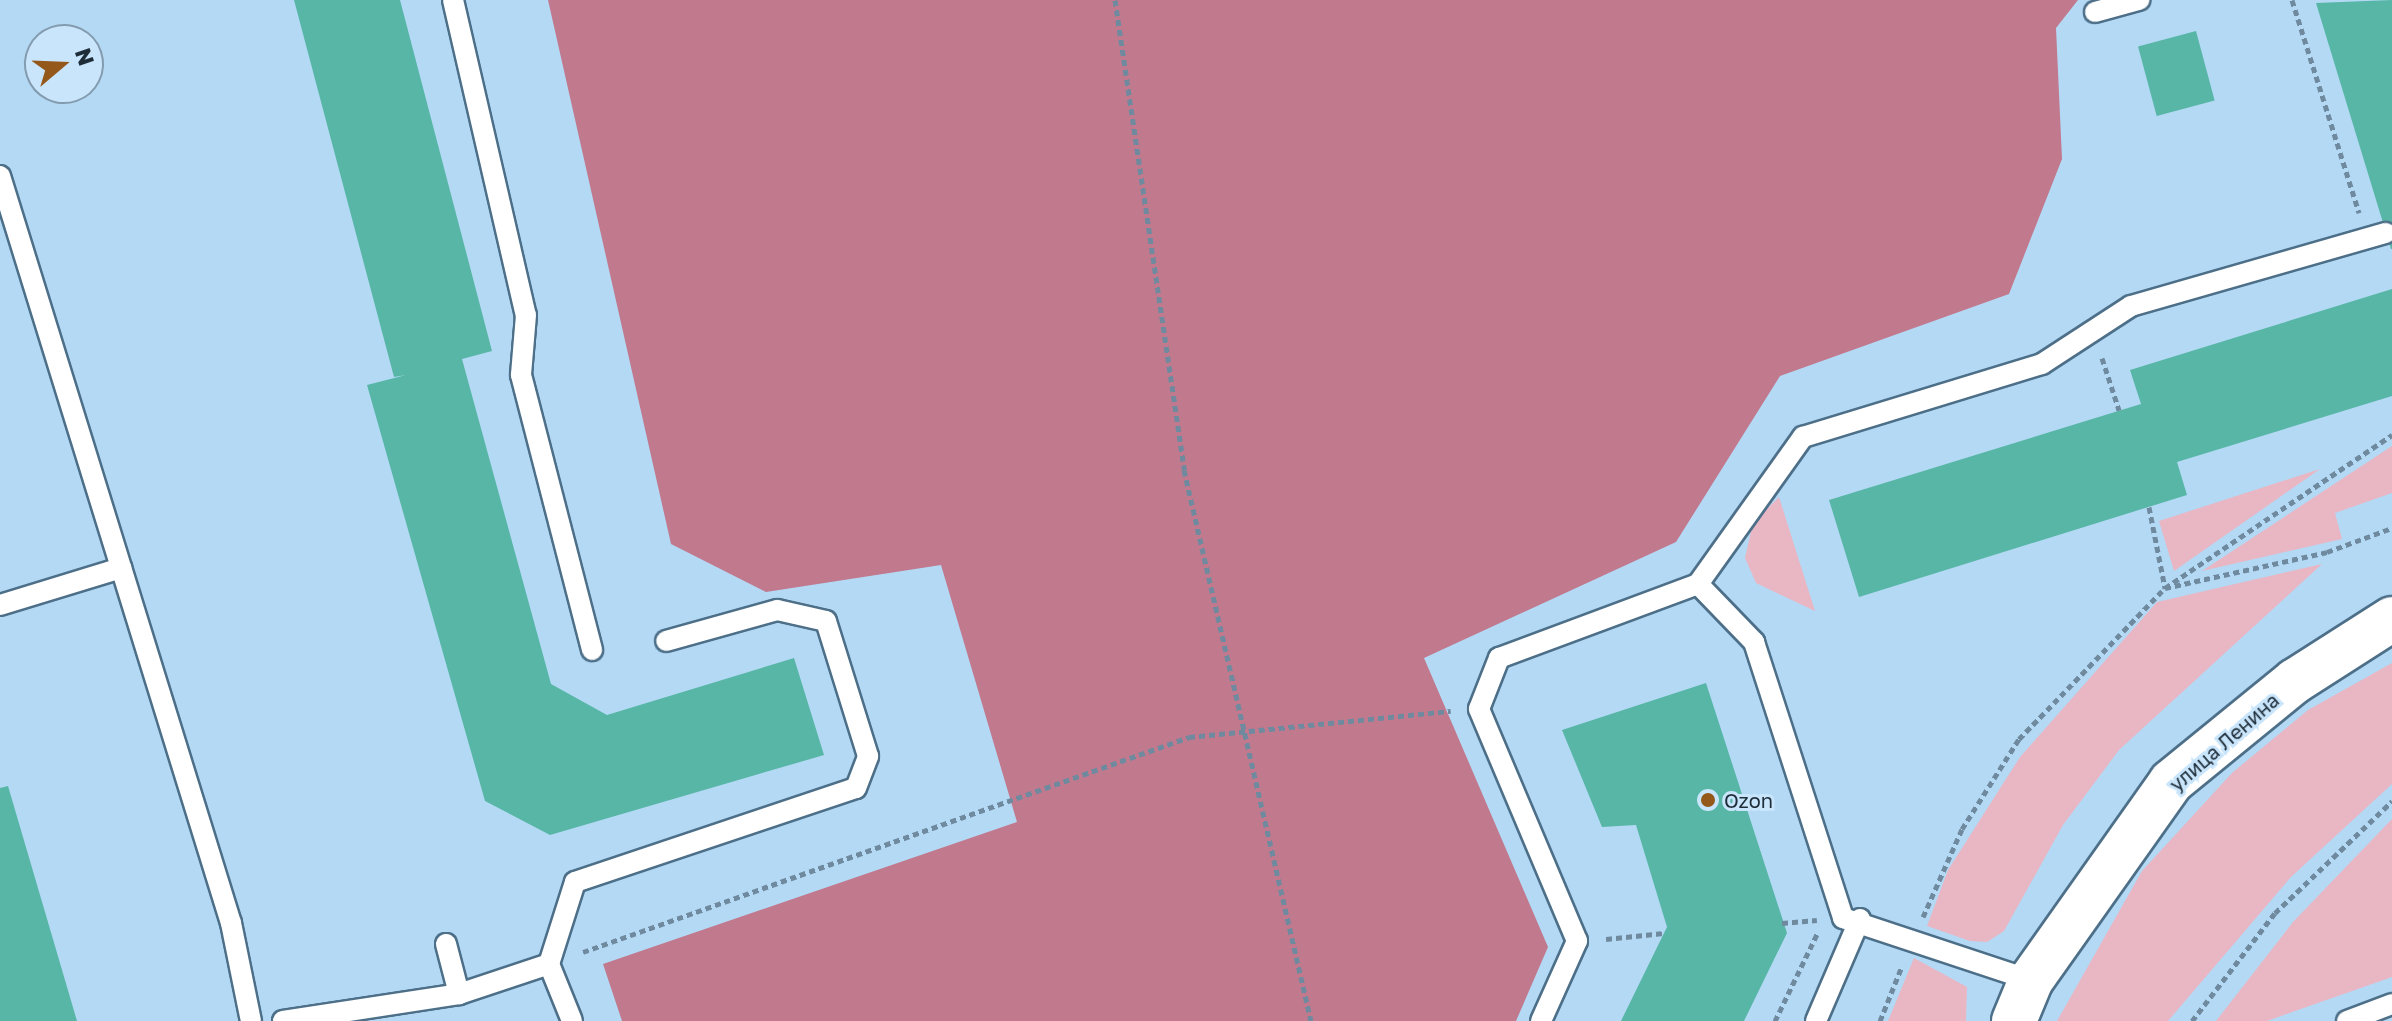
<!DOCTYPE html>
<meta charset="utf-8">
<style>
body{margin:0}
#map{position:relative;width:2392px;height:1021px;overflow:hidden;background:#b4d9f5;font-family:"Golos Text",sans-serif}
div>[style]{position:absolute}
.green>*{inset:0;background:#e9b6c3}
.forest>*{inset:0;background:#c0798d}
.building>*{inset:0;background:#57b6a6;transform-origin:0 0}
.path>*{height:5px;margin-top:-2.5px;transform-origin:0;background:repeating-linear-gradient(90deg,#6f8a9e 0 6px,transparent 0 10px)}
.roads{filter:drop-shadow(2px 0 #4d6f88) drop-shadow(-2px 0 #4d6f88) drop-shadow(0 2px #4d6f88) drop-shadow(0 -2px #4d6f88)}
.lane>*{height:20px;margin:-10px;padding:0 10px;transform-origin:10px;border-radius:10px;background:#fff}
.secondary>*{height:44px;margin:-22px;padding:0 22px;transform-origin:22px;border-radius:22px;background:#fff}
.dots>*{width:22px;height:22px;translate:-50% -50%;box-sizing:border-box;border:4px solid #c8e5fc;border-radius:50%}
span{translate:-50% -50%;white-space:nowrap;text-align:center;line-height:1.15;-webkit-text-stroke:6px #c8e5fc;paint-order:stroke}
.street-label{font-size:20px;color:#1e2d38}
.poi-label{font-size:20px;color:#1e2d38}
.left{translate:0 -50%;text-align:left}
.north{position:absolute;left:24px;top:24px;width:80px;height:80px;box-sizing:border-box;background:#c8e5fc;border:2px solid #849bae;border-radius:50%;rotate:71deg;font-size:22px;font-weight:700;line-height:32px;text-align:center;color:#1e2d38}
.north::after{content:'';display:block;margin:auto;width:28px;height:36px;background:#94581a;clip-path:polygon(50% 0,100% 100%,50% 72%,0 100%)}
</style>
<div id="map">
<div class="green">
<div style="clip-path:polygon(2392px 446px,2392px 493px,2335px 513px,2342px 539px,2202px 571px)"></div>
<div style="clip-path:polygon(2320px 469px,2174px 571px,2159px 521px)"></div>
<div style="clip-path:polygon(1779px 497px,1815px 611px,1756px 583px,1745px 558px,1753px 523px)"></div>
<div style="clip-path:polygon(2322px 564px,2119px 750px,2063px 825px,2004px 931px,1987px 942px,1970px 941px,1927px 926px,1948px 870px,2020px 757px,2157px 602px)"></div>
<div style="clip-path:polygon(2392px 663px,2392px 784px,2291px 877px,2168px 1021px,2057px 1021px,2142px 871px,2232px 773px,2308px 710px)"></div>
<div style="clip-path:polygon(2392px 819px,2392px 977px,2267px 1021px,2216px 1021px,2293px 922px)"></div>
<div style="clip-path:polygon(1914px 958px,1967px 987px,1966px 1021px,1888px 1021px)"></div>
</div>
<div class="forest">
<div style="clip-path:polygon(548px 0,2078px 0,2056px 28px,2062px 159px,2009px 294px,1780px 376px,1676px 542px,1424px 658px,1548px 947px,1516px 1021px,622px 1021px,603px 964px,1017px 822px,941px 565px,766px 592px,671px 544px)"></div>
</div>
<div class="building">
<div style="clip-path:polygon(294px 0,400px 0,492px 351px,462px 359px,551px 684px,607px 715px,794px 658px,824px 755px,550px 835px,485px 801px,367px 385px,406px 375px,394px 377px)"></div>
<div style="clip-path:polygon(2392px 0,2392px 249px,2391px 249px,2316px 3px)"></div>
<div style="left:2196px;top:31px;width:72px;height:60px;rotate:75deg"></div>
<div style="clip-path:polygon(2392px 289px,2392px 396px,2177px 462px,2187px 495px,1859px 597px,1829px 500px,2141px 404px,2130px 370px)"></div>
<div style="clip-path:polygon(1706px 683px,1787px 933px,1744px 1021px,1621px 1021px,1667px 927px,1636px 825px,1602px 827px,1562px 730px)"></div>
<div style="clip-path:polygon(8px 786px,77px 1021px,0 1021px,0 788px)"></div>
</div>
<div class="path">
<div style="left:1115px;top:0;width:475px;rotate:81.6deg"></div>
<div style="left:1184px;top:470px;width:565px;rotate:77.02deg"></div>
<div style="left:2292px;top:0;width:223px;rotate:72.5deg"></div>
<div style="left:2102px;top:358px;width:55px;rotate:71.9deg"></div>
<div style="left:2149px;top:507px;width:83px;rotate:78.8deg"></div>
<div style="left:2165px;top:588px;width:166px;rotate:-12.5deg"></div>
<div style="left:2327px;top:552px;width:69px;rotate:-20.3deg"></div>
<div style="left:1923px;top:917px;width:96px;rotate:-66.1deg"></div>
<div style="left:1962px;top:829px;width:107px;rotate:-57.7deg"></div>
<div style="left:2019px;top:739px;width:210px;rotate:-46deg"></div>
<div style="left:2165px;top:588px;width:274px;rotate:-34deg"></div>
<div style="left:1782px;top:923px;width:35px;rotate:-5deg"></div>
<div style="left:1606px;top:939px;width:58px;rotate:-5.9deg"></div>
<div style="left:583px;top:952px;width:643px;rotate:-19.53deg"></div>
<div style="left:1189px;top:737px;width:263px;rotate:-5.7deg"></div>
<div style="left:1775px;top:1021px;width:99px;rotate:-64.2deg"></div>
<div style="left:1880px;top:1021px;width:59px;rotate:-68.2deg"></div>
<div style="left:2192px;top:1021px;width:136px;rotate:-52.5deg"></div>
<div style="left:2275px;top:913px;width:162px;rotate:-43.7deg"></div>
</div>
<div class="roads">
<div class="lane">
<div style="left:453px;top:0;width:323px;rotate:77deg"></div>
<div style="left:526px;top:315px;width:60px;rotate:94.8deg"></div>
<div style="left:521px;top:375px;width:284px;rotate:75.5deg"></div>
<div style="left:2095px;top:12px;width:46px;rotate:-15.3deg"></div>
<div style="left:0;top:176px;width:782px;rotate:72.82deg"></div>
<div style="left:231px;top:923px;width:100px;rotate:78.5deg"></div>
<div style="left:1698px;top:584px;width:181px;rotate:-54.5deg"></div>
<div style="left:1803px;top:437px;width:250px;rotate:-17deg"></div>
<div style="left:2042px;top:364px;width:106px;rotate:-33.1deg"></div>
<div style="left:2131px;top:306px;width:265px;rotate:-16deg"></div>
<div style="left:0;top:605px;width:127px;rotate:-17deg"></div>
<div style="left:446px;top:944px;width:52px;rotate:75.4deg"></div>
<div style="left:549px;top:964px;width:86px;rotate:-72.4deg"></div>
<div style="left:575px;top:882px;width:296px;rotate:-18.5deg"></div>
<div style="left:856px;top:788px;width:34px;rotate:-69deg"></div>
<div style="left:868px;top:756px;width:141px;rotate:-107.3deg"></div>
<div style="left:826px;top:621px;width:50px;rotate:-167.3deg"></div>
<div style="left:777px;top:610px;width:115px;rotate:164.4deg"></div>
<div style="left:283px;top:1021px;width:178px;rotate:-8.7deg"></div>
<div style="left:459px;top:994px;width:95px;rotate:-18.4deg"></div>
<div style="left:549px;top:964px;width:61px;rotate:68deg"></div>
<div style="left:1541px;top:1021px;width:88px;rotate:-65.8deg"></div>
<div style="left:1577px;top:941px;width:252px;rotate:-112.9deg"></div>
<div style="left:1479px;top:709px;width:55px;rotate:-68.6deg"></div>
<div style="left:1499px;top:658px;width:212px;rotate:-20.4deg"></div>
<div style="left:1698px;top:584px;width:81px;rotate:46deg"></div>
<div style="left:1754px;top:642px;width:290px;rotate:72.1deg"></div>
<div style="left:1843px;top:918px;width:198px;rotate:18.3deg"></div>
<div style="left:1816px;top:1021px;width:111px;rotate:-66.7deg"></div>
<div style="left:2347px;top:1021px;width:48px;rotate:-20.7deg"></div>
</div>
<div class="secondary">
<div style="left:2014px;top:1021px;width:44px;rotate:-67.5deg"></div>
<div style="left:2031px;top:980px;width:242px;rotate:-54.7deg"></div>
<div style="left:2171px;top:782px;width:160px;rotate:-39.2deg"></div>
<div style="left:2295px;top:681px;width:115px;rotate:-32.6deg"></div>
</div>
</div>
<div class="dots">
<div style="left:1708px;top:800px;background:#94581a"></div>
</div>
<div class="street-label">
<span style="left:2224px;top:742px;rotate:-41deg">улица Ленина</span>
</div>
<div class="poi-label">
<span class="left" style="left:1724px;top:800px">Ozon</span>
</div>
<div class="north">N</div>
</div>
